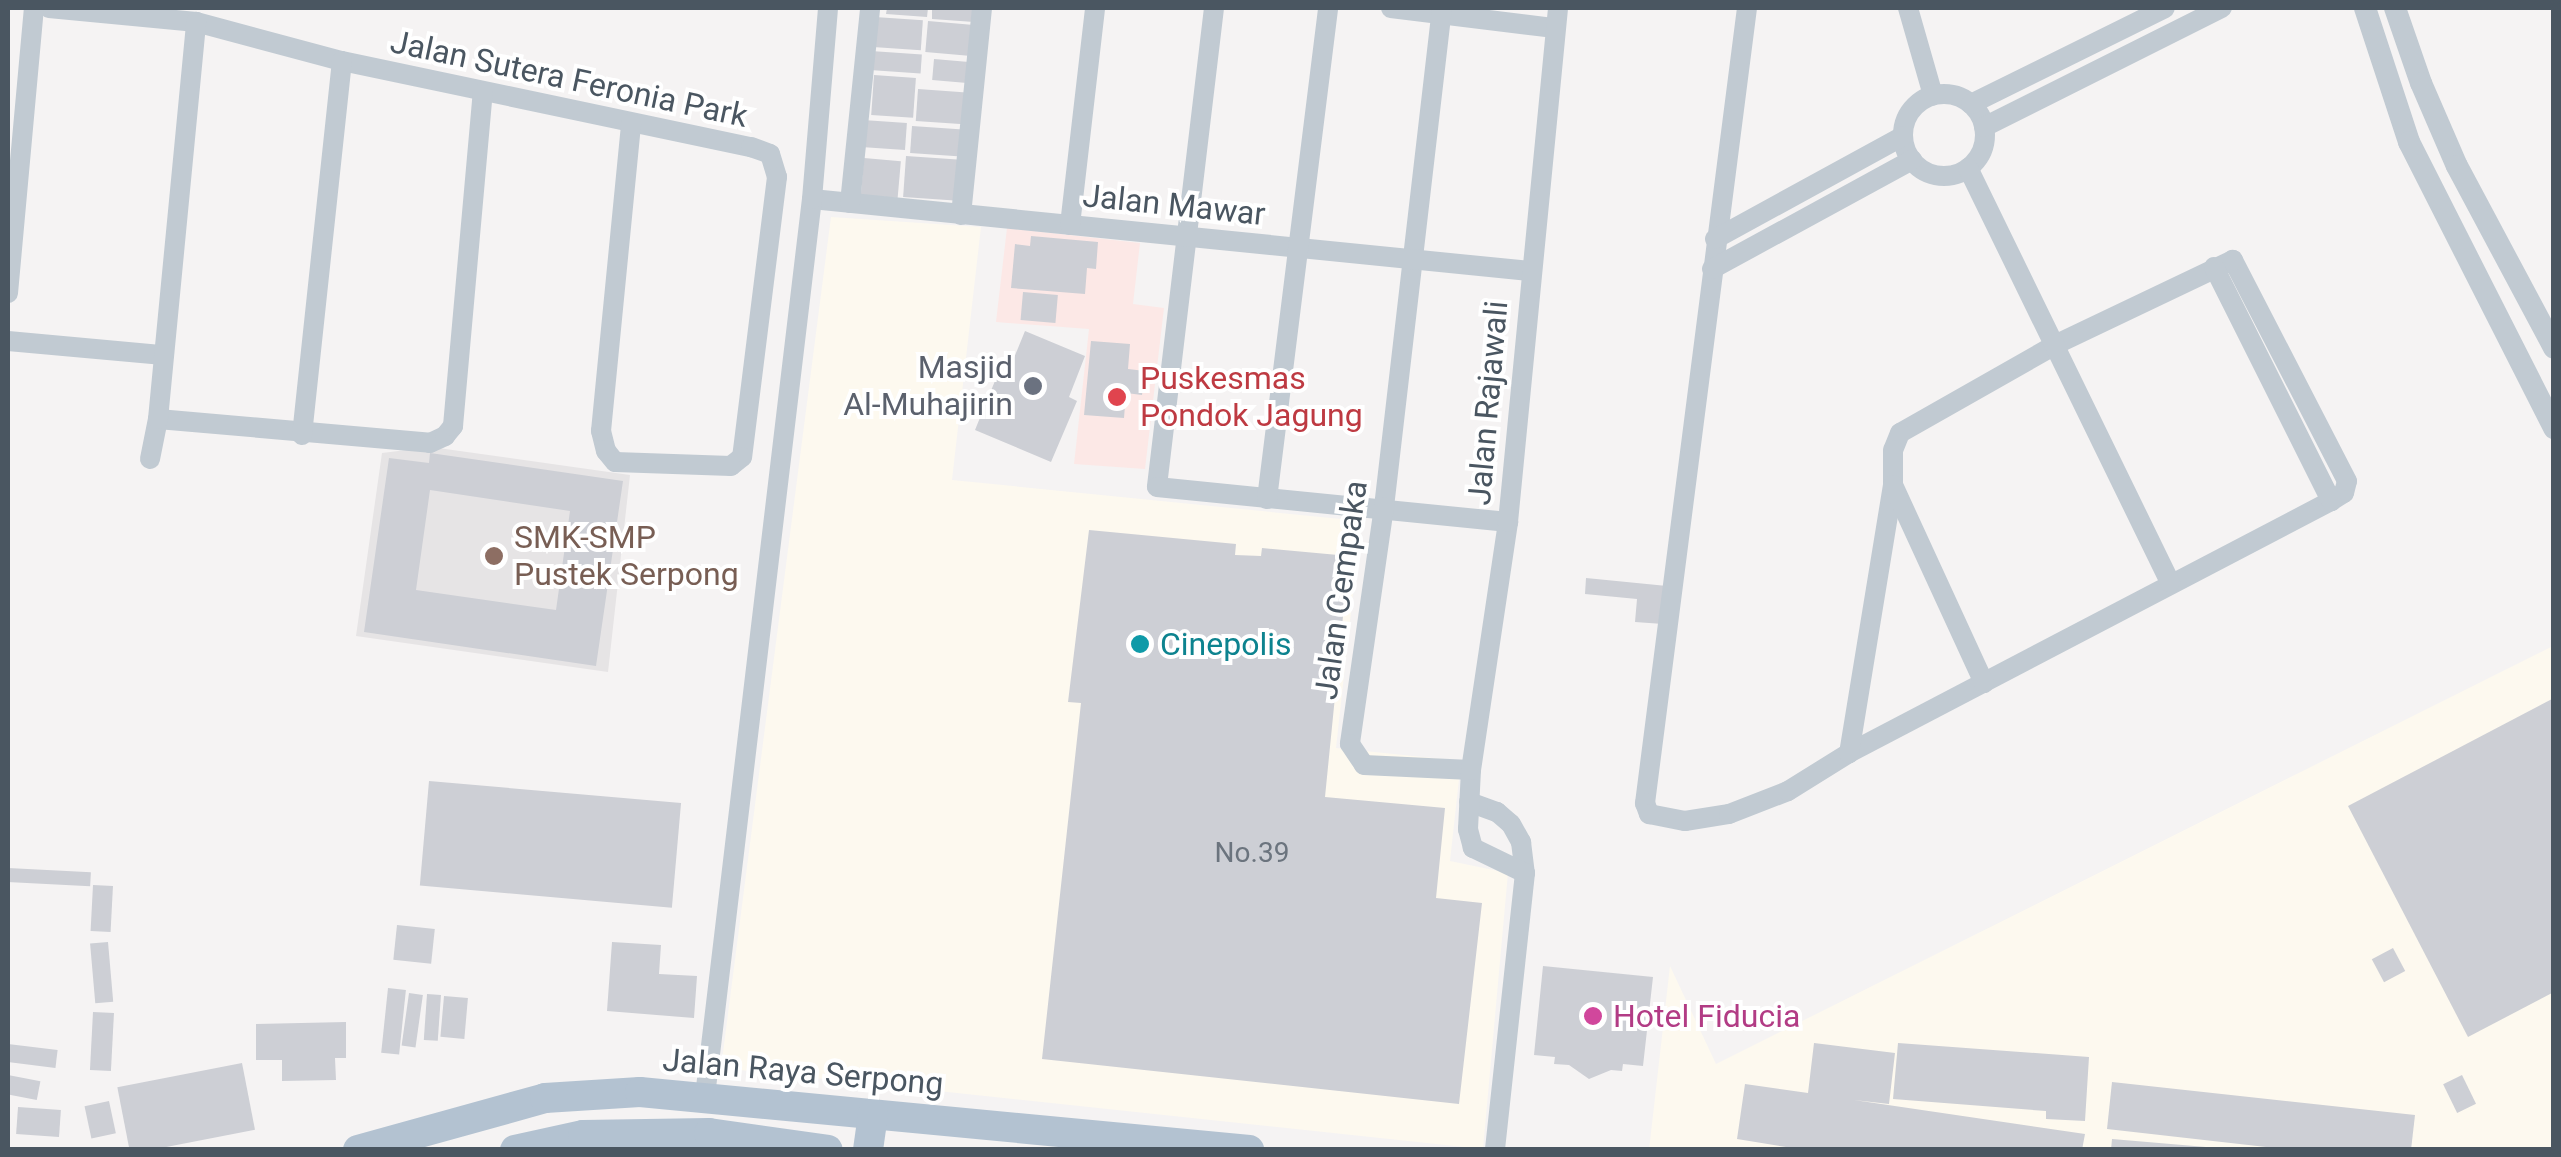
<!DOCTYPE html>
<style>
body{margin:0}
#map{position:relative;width:2561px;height:1157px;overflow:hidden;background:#f5f3f3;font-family:Roboto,sans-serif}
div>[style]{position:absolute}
.commercial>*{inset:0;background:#fdf9ef}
.education>*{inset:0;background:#e6e4e5}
.medical>*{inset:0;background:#fce8e6}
.building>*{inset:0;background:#cdcfd5;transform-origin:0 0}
.minor>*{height:20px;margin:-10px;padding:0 10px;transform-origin:10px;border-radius:10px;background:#c1cad2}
.minor>.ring{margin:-10px;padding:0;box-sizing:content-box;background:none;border:20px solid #c1cad2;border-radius:50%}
.tertiary>*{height:22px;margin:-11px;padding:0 11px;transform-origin:11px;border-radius:11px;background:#c1cad2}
.primary>*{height:30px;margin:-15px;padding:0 15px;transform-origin:15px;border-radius:15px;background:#b3c2d1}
.dots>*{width:28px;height:28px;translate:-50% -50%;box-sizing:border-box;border:5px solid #fff;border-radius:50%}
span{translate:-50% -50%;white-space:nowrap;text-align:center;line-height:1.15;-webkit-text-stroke:8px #fff;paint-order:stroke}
.number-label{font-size:28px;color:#6b747e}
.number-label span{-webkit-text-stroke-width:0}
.street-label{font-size:32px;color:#4a5661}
.worship-label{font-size:32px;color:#5b616d}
.right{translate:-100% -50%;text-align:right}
.health-label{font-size:32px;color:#be3a42}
.left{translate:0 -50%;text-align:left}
.education-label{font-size:32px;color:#785e54}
.culture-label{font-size:32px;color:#0d838f}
.hotel-label{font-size:32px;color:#b23c85}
.frame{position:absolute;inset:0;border:10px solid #4a5661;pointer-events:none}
</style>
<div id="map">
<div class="commercial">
<div style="clip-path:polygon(831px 217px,981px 227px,952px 480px,1361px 521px,1336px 748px,1461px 761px,1450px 861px,1508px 873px,1483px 1149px,721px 1068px)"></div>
<div style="clip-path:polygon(2553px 646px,2553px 1149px,1649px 1150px,1670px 966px,1716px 1064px)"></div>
</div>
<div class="education">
<div style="clip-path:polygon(431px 447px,630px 475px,608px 672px,356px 636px,382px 453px)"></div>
</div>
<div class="medical">
<div style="clip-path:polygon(1007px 228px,1140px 243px,1133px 304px,1164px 308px,1145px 469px,1074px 464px,1089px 329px,996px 322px)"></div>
</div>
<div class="building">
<div style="clip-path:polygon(887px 8px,928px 8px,927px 17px,886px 14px)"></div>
<div style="clip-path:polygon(932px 8px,975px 8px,974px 22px,932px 19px)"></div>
<div style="left:875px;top:17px;width:48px;height:30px;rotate:4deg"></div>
<div style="left:928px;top:21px;width:46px;height:31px;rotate:5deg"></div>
<div style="left:871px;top:51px;width:51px;height:19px;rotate:4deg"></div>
<div style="left:934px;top:59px;width:38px;height:21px;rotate:5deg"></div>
<div style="left:874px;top:75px;width:42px;height:40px;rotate:4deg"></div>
<div style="left:918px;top:89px;width:52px;height:32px;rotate:4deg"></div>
<div style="left:863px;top:120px;width:44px;height:27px;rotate:4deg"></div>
<div style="left:912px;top:126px;width:51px;height:27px;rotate:4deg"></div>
<div style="left:906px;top:156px;width:55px;height:41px;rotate:4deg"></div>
<div style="left:864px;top:158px;width:37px;height:37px;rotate:5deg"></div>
<div style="clip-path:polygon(1031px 236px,1098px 242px,1096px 269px,1087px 268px,1085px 294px,1011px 288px,1015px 244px,1030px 246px)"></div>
<div style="left:1023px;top:292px;width:35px;height:28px;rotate:5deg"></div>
<div style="clip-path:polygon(1025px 331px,1085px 356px,1069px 397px,1077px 401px,1051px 462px,975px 430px,999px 371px,1007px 375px)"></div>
<div style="clip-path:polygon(1091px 341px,1130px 344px,1128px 369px,1145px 371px,1142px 395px,1126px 393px,1124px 418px,1084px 415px)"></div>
<div style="clip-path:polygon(evenodd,430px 453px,623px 481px,596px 666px,364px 632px,389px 458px,429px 463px,430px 453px,430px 490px,570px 511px,556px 610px,416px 590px,430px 490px)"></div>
<div style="clip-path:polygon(1089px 530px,1236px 544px,1235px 555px,1261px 556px,1262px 548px,1349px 556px,1325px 797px,1445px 808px,1436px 898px,1482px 903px,1459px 1104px,1042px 1059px,1081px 703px,1068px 702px)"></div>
<div style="clip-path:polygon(1586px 578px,1667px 586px,1663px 624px,1635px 622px,1637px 599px,1585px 594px)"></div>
<div style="clip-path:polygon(2554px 698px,2554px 992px,2468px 1037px,2348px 806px)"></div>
<div style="left:429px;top:781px;width:253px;height:105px;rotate:5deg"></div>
<div style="left:8px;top:868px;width:83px;height:14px;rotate:3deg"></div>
<div style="left:93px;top:885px;width:20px;height:46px;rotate:3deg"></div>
<div style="left:397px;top:925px;width:38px;height:35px;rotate:6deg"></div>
<div style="left:108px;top:942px;width:60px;height:18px;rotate:85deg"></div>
<div style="clip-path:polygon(612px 942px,661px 945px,659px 974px,697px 976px,694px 1018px,607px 1011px)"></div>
<div style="left:2393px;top:948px;width:26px;height:24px;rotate:62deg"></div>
<div style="clip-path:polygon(1543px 966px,1653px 977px,1643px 1066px,1623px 1064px,1622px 1071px,1611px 1070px,1589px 1079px,1569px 1065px,1554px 1064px,1555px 1057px,1534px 1055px)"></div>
<div style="left:388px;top:988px;width:18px;height:65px;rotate:6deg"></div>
<div style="left:409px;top:993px;width:14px;height:53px;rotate:8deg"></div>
<div style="left:427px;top:994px;width:14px;height:46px;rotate:4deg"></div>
<div style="left:444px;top:996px;width:24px;height:41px;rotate:5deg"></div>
<div style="left:93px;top:1012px;width:21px;height:58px;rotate:3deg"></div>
<div style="clip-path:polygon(346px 1022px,346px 1058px,335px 1058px,336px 1080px,282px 1081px,282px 1060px,256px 1060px,256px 1024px)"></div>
<div style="clip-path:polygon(1814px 1043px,1895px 1053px,1889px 1104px,1854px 1100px,2085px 1134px,2082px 1150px,1805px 1150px,1737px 1139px,1745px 1084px,1808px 1093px)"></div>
<div style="clip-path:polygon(1898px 1043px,2089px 1057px,2085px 1121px,2046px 1119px,2046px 1111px,1893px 1099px)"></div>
<div style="left:8px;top:1044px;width:50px;height:18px;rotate:7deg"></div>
<div style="left:242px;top:1063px;width:68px;height:127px;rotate:79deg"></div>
<div style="left:8px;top:1075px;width:33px;height:19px;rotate:11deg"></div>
<div style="left:2462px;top:1075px;width:32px;height:21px;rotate:64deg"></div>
<div style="clip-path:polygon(2112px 1082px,2415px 1115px,2411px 1150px,2293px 1150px,2107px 1129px)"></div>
<div style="left:109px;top:1101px;width:33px;height:25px;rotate:78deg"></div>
<div style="left:18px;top:1107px;width:43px;height:27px;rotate:4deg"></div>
<div style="clip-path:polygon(2112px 1139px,2206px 1147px,2206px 1150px,2111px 1150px)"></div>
</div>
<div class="minor">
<div style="left:49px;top:8px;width:148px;rotate:5.4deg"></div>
<div style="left:196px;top:22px;width:151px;rotate:15deg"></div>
<div style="left:342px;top:61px;width:418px;rotate:11.9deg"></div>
<div style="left:751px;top:147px;width:20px;rotate:20deg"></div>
<div style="left:770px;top:154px;width:24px;rotate:73deg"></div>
<div style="left:777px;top:177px;width:282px;rotate:97.1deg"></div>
<div style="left:742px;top:457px;width:14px;rotate:141deg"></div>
<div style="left:731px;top:466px;width:116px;rotate:-178deg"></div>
<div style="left:615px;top:462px;width:14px;rotate:-129deg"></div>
<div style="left:606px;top:451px;width:21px;rotate:-104deg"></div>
<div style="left:601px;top:431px;width:309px;rotate:-84.4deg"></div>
<div style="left:1214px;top:8px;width:482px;rotate:96.8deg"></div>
<div style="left:1157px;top:487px;width:353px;rotate:5.7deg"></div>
<div style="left:1391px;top:8px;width:165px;rotate:7deg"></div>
<div style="left:1442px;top:8px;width:502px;rotate:96.63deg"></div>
<div style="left:1384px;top:507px;width:239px;rotate:98.2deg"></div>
<div style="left:1350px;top:744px;width:25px;rotate:56deg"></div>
<div style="left:1364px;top:765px;width:107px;rotate:2.7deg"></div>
<div style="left:1747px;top:8px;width:802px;rotate:97.31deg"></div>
<div style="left:1645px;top:803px;width:12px;rotate:70deg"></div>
<div style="left:1649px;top:814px;width:37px;rotate:11deg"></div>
<div style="left:1685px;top:821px;width:45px;rotate:-9deg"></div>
<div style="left:1729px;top:814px;width:63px;rotate:-21.3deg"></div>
<div style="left:1788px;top:791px;width:72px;rotate:-31.9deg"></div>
<div style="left:1849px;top:753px;width:544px;rotate:-27.6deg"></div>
<div style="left:2331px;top:501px;width:15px;rotate:-32deg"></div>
<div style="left:2344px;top:493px;width:12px;rotate:-76deg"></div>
<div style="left:2347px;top:481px;width:249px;rotate:-117.3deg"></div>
<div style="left:2233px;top:260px;width:197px;rotate:154.5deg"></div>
<div style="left:2055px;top:345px;width:178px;rotate:150.4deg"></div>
<div style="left:1900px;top:433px;width:18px;rotate:112deg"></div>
<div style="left:1893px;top:450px;width:35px;rotate:90deg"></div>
<div style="left:1893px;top:485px;width:272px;rotate:99.3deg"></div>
<div style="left:1908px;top:8px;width:91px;rotate:74deg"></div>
<div class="ring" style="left:1903px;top:94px;width:62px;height:62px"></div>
<div style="left:1971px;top:104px;width:216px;rotate:-26.3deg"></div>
<div style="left:1984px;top:127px;width:266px;rotate:-26.6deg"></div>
<div style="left:1968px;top:168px;width:461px;rotate:64deg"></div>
<div style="left:812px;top:199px;width:722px;rotate:5.73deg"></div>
<div style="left:850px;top:203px;width:196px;rotate:-84.1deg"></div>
<div style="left:961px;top:215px;width:208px;rotate:-84.2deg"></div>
<div style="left:1070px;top:225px;width:218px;rotate:-83.4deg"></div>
<div style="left:1715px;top:239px;width:214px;rotate:-28.7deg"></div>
<div style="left:2214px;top:267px;width:262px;rotate:63.4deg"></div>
<div style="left:1712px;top:269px;width:228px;rotate:-28.6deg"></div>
<div style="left:8px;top:293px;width:286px;rotate:-84.8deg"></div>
<div style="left:8px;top:341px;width:156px;rotate:5.2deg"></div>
<div style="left:158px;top:419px;width:273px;rotate:5deg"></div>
<div style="left:430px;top:443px;width:17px;rotate:-25deg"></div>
<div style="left:445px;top:436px;width:13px;rotate:-51deg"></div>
<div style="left:453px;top:426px;width:335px;rotate:-84.9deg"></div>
<div style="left:302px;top:435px;width:376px;rotate:-83.9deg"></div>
<div style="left:150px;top:459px;width:41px;rotate:-78.7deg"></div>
<div style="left:158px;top:419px;width:399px;rotate:-84.5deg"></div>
<div style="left:1893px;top:485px;width:218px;rotate:65.3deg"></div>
<div style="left:1267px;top:499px;width:495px;rotate:-82.9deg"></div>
<div style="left:1469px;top:802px;width:30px;rotate:20deg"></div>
<div style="left:1497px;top:812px;width:18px;rotate:41deg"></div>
<div style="left:1511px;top:824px;width:21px;rotate:61deg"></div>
<div style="left:1521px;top:842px;width:31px;rotate:83deg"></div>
<div style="left:1525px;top:873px;width:279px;rotate:96.2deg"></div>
<div style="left:1525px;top:873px;width:58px;rotate:-154.3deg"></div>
<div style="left:1473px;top:848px;width:20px;rotate:-105deg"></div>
<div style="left:1468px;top:829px;width:59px;rotate:-87.1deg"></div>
<div style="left:1471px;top:770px;width:251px;rotate:-81.5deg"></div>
<div style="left:1508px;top:522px;width:516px;rotate:-84.44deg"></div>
<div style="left:705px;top:1096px;width:903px;rotate:-83.2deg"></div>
<div style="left:812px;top:199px;width:192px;rotate:-85.2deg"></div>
</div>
<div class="tertiary">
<div style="left:2365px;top:8px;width:141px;rotate:71.8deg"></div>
<div style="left:2409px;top:142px;width:321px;rotate:63.1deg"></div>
<div style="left:2395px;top:8px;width:79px;rotate:70.9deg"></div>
<div style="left:2421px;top:83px;width:90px;rotate:66.6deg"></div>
<div style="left:2457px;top:166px;width:206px;rotate:61.9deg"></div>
</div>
<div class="primary">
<div style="left:358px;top:1150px;width:194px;rotate:-15.5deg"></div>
<div style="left:545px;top:1098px;width:95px;rotate:-3.6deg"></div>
<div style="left:640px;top:1092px;width:612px;rotate:5.44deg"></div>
<div style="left:515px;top:1150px;width:70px;rotate:-12.4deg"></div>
<div style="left:583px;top:1135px;width:126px;rotate:-0.9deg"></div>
<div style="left:709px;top:1133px;width:120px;rotate:8.1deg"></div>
<div style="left:868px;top:1150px;width:37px;rotate:-82deg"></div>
</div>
<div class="dots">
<div style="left:1033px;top:386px;background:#6b7280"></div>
<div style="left:1117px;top:397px;background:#e0444e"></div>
<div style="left:494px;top:556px;background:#8d6e63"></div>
<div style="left:1140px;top:644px;background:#0f9aa8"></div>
<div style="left:1593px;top:1016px;background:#d1479c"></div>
</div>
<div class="number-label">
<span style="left:1252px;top:853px">No.39</span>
</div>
<div class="street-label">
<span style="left:569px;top:79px;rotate:12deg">Jalan Sutera Feronia Park</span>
<span style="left:1174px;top:205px;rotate:6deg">Jalan Mawar</span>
<span style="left:1488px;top:403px;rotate:-85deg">Jalan Rajawali</span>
<span style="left:1341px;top:590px;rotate:-82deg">Jalan Cempaka</span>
<span style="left:803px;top:1072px;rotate:5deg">Jalan Raya Serpong</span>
</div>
<div class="worship-label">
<span class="right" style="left:1013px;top:386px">Masjid<br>Al-Muhajirin</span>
</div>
<div class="health-label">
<span class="left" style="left:1140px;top:397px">Puskesmas<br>Pondok Jagung</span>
</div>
<div class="education-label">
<span class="left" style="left:514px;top:556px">SMK-SMP<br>Pustek Serpong</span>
</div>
<div class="culture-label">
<span class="left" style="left:1160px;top:644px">Cinepolis</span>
</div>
<div class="hotel-label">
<span class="left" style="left:1613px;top:1016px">Hotel Fiducia</span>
</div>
<div class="frame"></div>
</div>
